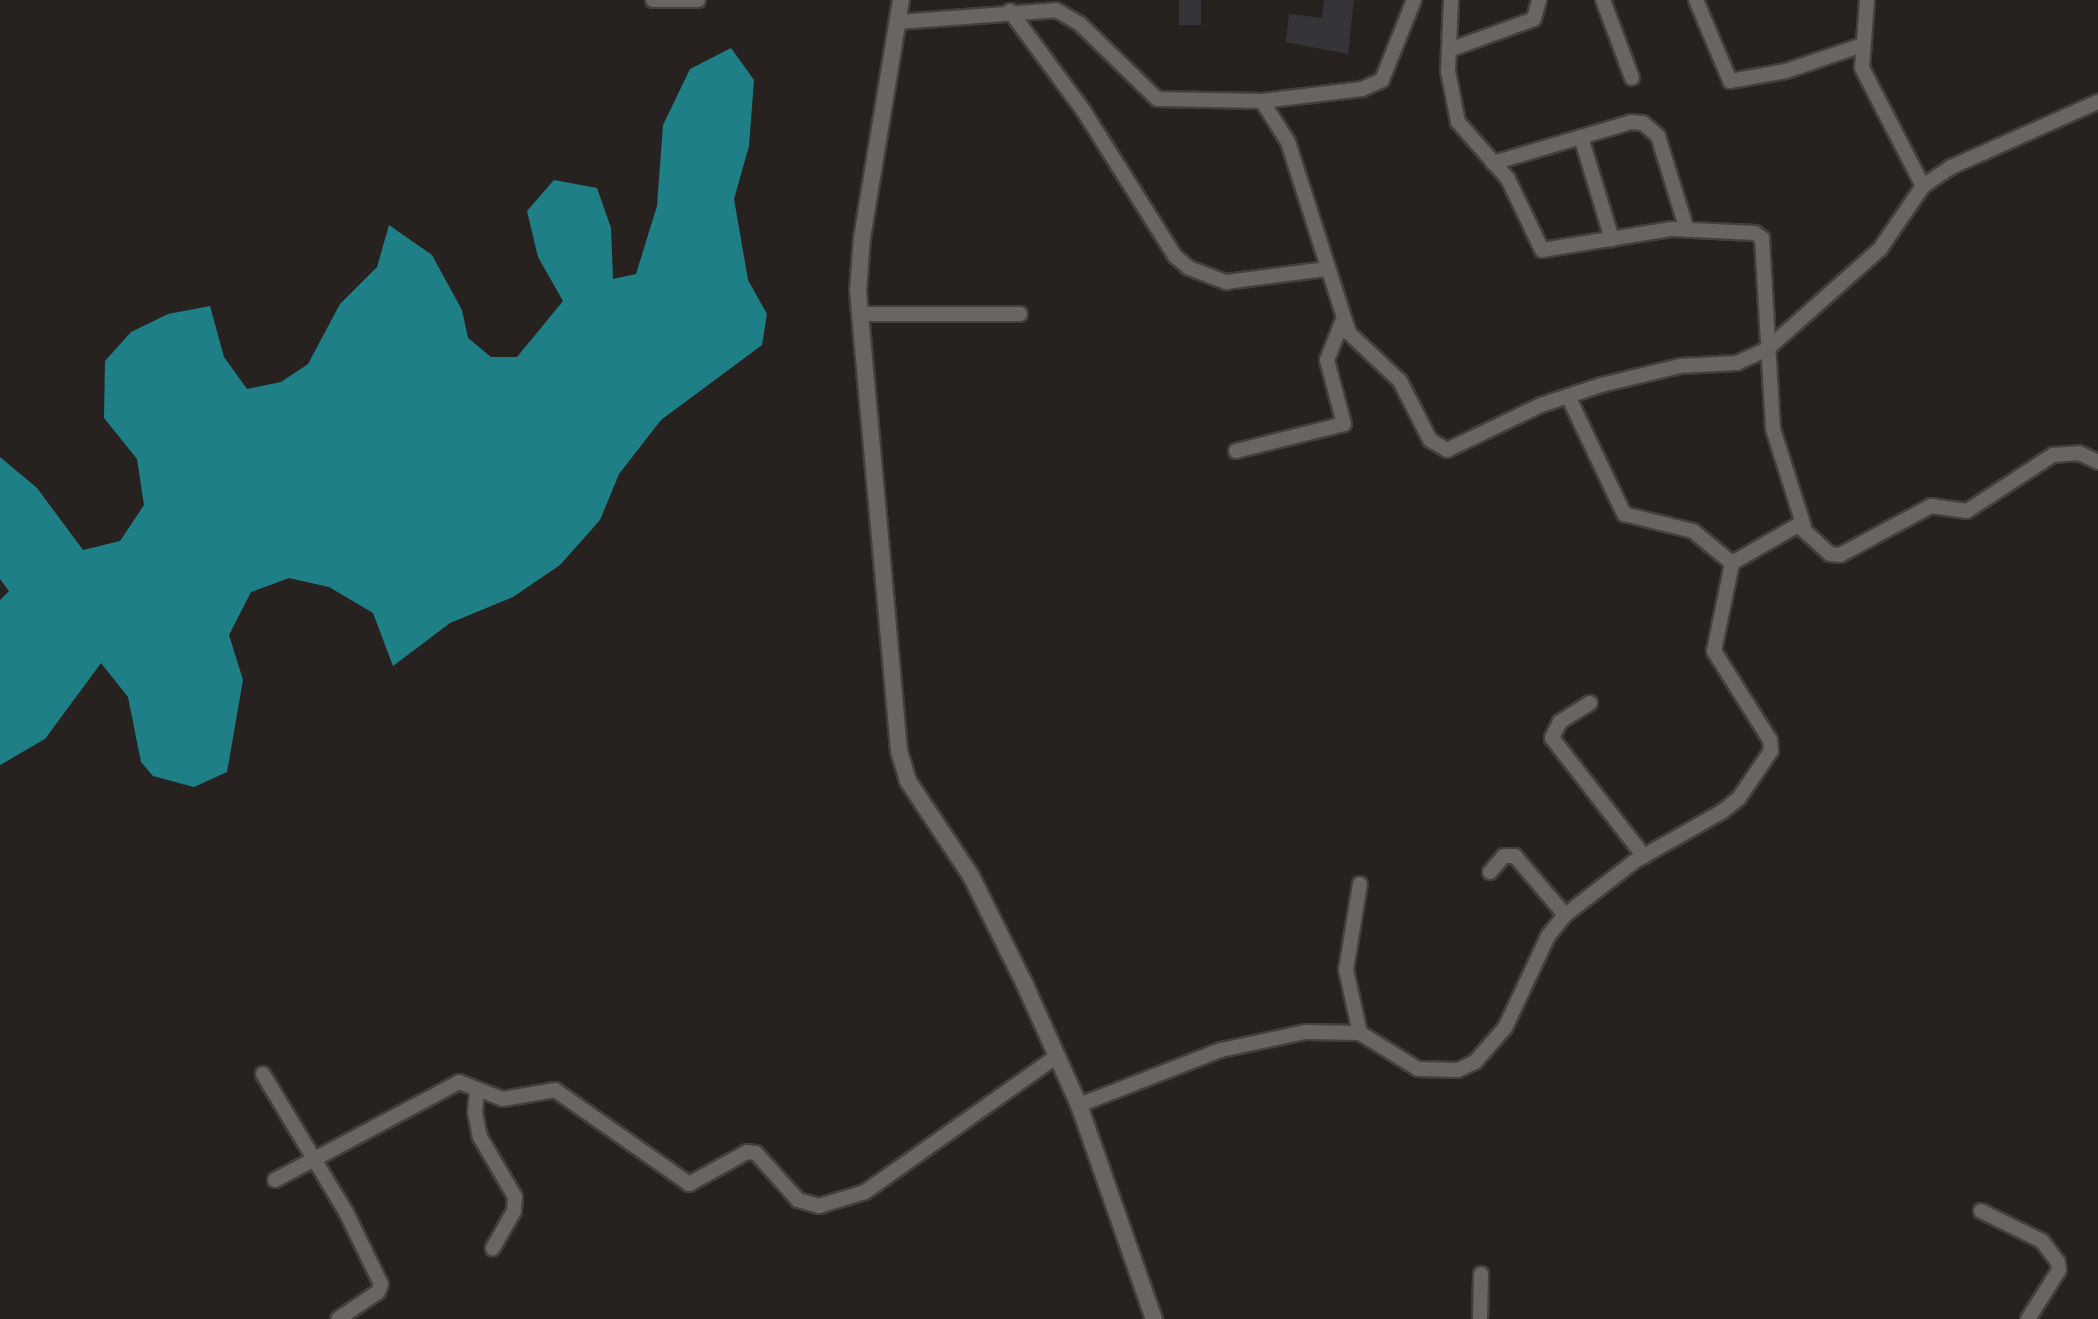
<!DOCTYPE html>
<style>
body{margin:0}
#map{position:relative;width:2098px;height:1319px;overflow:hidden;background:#272220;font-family:"Titillium Web",sans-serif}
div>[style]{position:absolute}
.water>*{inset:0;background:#1e8086}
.building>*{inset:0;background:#363438;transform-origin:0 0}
.roads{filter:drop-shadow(2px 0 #433f3e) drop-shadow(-2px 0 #433f3e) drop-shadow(0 2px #433f3e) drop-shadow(0 -2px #433f3e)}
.minor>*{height:14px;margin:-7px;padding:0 7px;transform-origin:7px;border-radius:7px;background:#6a6462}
.tertiary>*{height:16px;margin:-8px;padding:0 8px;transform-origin:8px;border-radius:8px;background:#6a6462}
span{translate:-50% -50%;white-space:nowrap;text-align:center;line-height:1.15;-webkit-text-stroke:8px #1e1917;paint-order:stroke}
</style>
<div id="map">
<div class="water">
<div style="clip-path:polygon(731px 48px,754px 80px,749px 146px,734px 199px,748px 280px,767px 314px,762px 345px,661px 420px,619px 474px,600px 520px,560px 565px,513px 597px,450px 623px,393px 666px,373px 613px,329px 587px,289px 578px,251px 592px,229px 635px,243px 680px,227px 772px,194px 787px,153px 776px,141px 762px,128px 697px,101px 663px,45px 739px,0 765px,0 600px,9px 591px,0 579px,0 457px,37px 488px,83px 550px,120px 541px,144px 505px,137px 459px,104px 418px,105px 361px,131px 332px,168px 314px,210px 306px,224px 357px,247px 389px,281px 382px,308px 364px,340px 304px,377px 267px,389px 225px,432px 255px,462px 310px,468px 338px,491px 357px,517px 357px,563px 301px,538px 257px,527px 211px,554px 180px,597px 188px,611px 228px,613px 279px,636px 274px,657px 206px,663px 125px,690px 69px)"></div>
</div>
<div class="building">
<div style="left:1179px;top:0;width:22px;height:25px"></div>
<div style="clip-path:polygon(1324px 0,1354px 0,1348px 54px,1286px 42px,1289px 14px,1322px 18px)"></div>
</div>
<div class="roads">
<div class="minor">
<div style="left:653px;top:0;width:45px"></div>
<div style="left:1451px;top:0;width:71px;rotate:92.4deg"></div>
<div style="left:1448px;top:71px;width:52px;rotate:78.9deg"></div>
<div style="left:1458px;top:122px;width:76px;rotate:48.7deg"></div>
<div style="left:1508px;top:179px;width:79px;rotate:64.4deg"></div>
<div style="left:1542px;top:250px;width:132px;rotate:-9.2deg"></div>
<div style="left:1672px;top:229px;width:83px;rotate:2.8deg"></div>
<div style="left:1755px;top:233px;width:9px;rotate:36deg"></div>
<div style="left:1762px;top:238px;width:191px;rotate:86.7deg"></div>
<div style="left:1773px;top:429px;width:103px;rotate:72.4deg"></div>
<div style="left:1603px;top:0;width:83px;rotate:69.6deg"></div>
<div style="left:1696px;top:0;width:88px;rotate:67.2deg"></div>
<div style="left:1730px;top:81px;width:57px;rotate:-10.1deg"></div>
<div style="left:1786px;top:71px;width:78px;rotate:-18.7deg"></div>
<div style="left:1867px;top:0;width:68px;rotate:94.2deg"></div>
<div style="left:1862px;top:68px;width:133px;rotate:62.7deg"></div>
<div style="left:1010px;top:11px;width:123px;rotate:53.6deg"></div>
<div style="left:1083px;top:110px;width:173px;rotate:57.8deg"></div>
<div style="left:1175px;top:256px;width:18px;rotate:41deg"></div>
<div style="left:1189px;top:268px;width:40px;rotate:21deg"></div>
<div style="left:1226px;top:282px;width:101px;rotate:-7.4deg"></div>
<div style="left:898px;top:22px;width:158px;rotate:-4.3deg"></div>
<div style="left:1056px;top:10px;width:28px;rotate:30deg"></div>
<div style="left:1080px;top:24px;width:107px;rotate:44.2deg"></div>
<div style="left:1157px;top:99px;width:105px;rotate:1.1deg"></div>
<div style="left:1262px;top:101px;width:101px;rotate:-6.8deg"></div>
<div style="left:1362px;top:89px;width:22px;rotate:-24deg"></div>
<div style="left:1382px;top:80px;width:86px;rotate:-68.2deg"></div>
<div style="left:1449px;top:50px;width:90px;rotate:-20deg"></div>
<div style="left:1534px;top:19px;width:20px;rotate:-75deg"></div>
<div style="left:1262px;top:101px;width:49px;rotate:57.6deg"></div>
<div style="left:1288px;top:142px;width:201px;rotate:72.3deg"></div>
<div style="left:1349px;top:333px;width:70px;rotate:43.3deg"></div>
<div style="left:1400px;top:381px;width:66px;rotate:63deg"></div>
<div style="left:1430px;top:440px;width:20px;rotate:30deg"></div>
<div style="left:1447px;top:450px;width:104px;rotate:-25.6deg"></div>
<div style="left:1541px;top:405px;width:63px;rotate:-18.4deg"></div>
<div style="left:1601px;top:385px;width:81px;rotate:-13.5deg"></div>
<div style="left:1680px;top:366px;width:57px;rotate:-3deg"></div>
<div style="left:1737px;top:363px;width:33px;rotate:-25deg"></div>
<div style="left:1767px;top:349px;width:151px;rotate:-41.5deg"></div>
<div style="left:1880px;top:249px;width:76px;rotate:-55.7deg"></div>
<div style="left:1923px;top:186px;width:34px;rotate:-34deg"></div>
<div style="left:1951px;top:167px;width:161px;rotate:-23.9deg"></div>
<div style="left:1581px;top:137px;width:107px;rotate:73.1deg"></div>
<div style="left:1493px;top:163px;width:144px;rotate:-16.5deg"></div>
<div style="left:1631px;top:122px;width:12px;rotate:5deg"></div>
<div style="left:1643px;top:123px;width:20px;rotate:41deg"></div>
<div style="left:1658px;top:136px;width:98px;rotate:72.9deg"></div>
<div style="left:859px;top:314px;width:161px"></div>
<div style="left:1568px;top:396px;width:131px;rotate:64.6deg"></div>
<div style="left:1624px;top:514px;width:71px;rotate:13.8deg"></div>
<div style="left:1693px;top:531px;width:50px;rotate:39.4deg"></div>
<div style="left:1732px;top:563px;width:76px;rotate:-29.9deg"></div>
<div style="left:1798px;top:525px;width:43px;rotate:42.2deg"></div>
<div style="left:1830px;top:554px;width:10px;rotate:6deg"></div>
<div style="left:1840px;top:555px;width:103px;rotate:-28.3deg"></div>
<div style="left:1931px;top:506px;width:36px;rotate:8deg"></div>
<div style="left:1967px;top:511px;width:103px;rotate:-33.1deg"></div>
<div style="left:2053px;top:455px;width:26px;rotate:-4deg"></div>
<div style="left:2079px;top:453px;width:21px;rotate:25deg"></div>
<div style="left:1236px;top:451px;width:111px;rotate:-14deg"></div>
<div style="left:1344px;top:424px;width:66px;rotate:-104.9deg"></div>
<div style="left:1327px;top:360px;width:43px;rotate:-68.2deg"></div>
<div style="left:1590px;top:703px;width:36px;rotate:148deg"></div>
<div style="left:1560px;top:722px;width:18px;rotate:117deg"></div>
<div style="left:1552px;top:738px;width:150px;rotate:52.1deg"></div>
<div style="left:1490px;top:872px;width:21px;rotate:-49deg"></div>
<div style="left:1504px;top:856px;width:11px"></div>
<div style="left:1515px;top:856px;width:77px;rotate:49.7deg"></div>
<div style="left:1360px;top:1033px;width:65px;rotate:-102.5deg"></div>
<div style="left:1346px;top:970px;width:87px;rotate:-80.8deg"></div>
<div style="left:263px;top:1074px;width:161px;rotate:59deg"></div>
<div style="left:346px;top:1212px;width:80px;rotate:64.1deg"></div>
<div style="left:381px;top:1284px;width:9px;rotate:111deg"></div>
<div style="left:378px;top:1292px;width:48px;rotate:146deg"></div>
<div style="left:477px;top:1090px;width:22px;rotate:95deg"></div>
<div style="left:475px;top:1112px;width:25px;rotate:79deg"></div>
<div style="left:480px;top:1137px;width:69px;rotate:59.7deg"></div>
<div style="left:515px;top:1197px;width:14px;rotate:94deg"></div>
<div style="left:514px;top:1211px;width:43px;rotate:119.6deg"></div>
<div style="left:1079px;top:1105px;width:152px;rotate:-21.2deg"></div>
<div style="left:1221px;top:1050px;width:86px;rotate:-12.1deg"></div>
<div style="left:1305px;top:1032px;width:55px;rotate:1deg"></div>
<div style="left:1360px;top:1033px;width:68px;rotate:31.8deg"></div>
<div style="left:1418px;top:1069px;width:40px;rotate:1.4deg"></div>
<div style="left:1458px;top:1070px;width:19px;rotate:-25deg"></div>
<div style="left:1475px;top:1062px;width:45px;rotate:-48.6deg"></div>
<div style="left:1505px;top:1028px;width:102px;rotate:-64.9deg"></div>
<div style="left:1548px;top:936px;width:27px;rotate:-51deg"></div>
<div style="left:1565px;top:915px;width:88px;rotate:-37.6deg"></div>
<div style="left:1635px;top:861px;width:101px;rotate:-29.6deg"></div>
<div style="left:1723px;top:811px;width:21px;rotate:-39deg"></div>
<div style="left:1739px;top:798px;width:57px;rotate:-55.8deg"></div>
<div style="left:1771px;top:751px;width:11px;rotate:-95deg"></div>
<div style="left:1770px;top:740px;width:105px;rotate:-122.2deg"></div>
<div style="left:1714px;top:651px;width:90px;rotate:-78.4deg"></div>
<div style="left:275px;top:1180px;width:208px;rotate:-28deg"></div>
<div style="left:459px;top:1082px;width:47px;rotate:21.1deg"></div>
<div style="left:503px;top:1099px;width:53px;rotate:-9.8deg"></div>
<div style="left:555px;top:1090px;width:164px;rotate:35deg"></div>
<div style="left:689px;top:1184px;width:66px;rotate:-28.9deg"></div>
<div style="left:747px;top:1152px;width:9px;rotate:6deg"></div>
<div style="left:756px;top:1153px;width:63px;rotate:48.2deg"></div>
<div style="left:798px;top:1200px;width:22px;rotate:16deg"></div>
<div style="left:819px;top:1206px;width:48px;rotate:-16.9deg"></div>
<div style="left:865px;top:1192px;width:235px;rotate:-35.3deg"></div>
<div style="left:1981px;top:1211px;width:68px;rotate:26.2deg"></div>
<div style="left:2042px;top:1241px;width:26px;rotate:53deg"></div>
<div style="left:2058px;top:1262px;width:8px;rotate:83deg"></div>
<div style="left:2059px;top:1270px;width:58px;rotate:122.3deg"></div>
<div style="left:1480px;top:1319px;width:45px;rotate:-88.7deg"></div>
</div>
<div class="tertiary">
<div style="left:901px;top:0;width:240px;rotate:99.3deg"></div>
<div style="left:862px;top:237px;width:54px;rotate:94.2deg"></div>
<div style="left:858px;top:291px;width:462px;rotate:84.9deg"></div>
<div style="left:899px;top:751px;width:31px;rotate:73deg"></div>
<div style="left:908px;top:781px;width:114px;rotate:56.4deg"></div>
<div style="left:971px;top:876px;width:122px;rotate:63.6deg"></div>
<div style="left:1025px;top:985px;width:132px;rotate:65.8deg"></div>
<div style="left:1079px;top:1105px;width:227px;rotate:70.7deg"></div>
</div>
</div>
</div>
